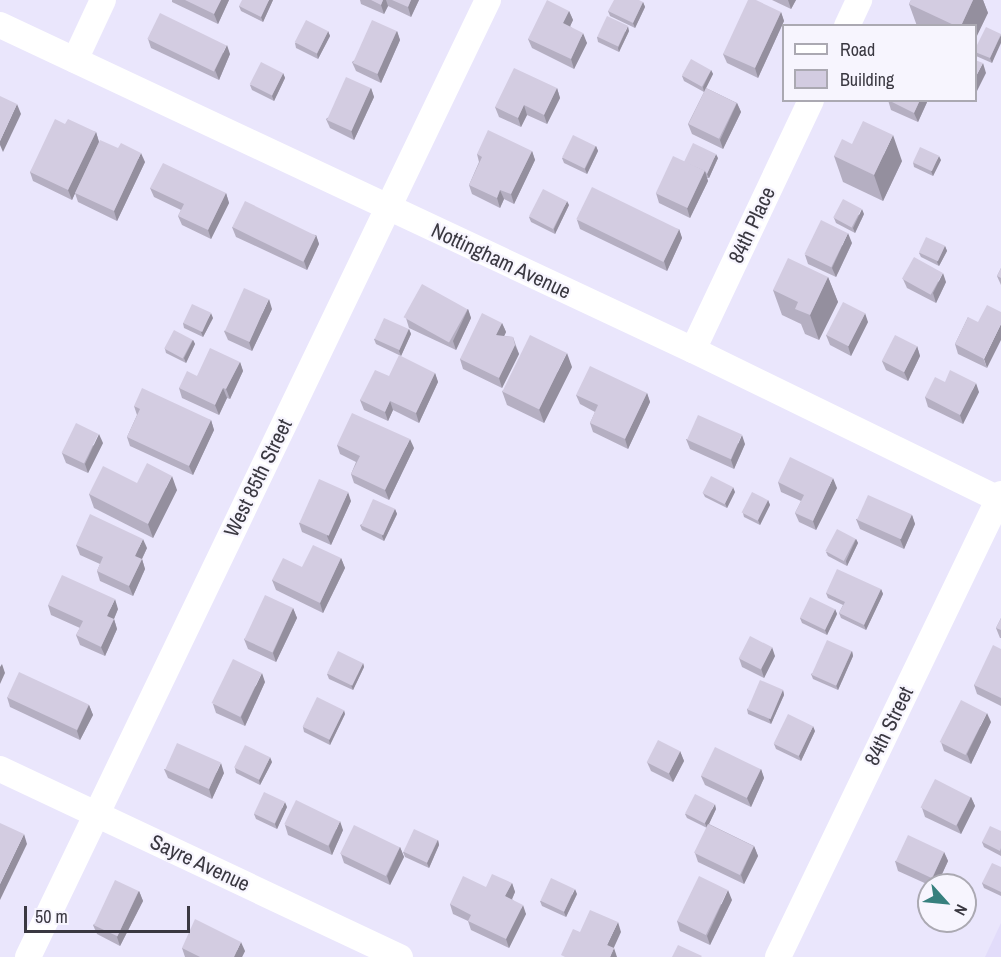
<!DOCTYPE html>
<style>
body{margin:0}
#map{position:relative;width:1001px;height:957px;overflow:hidden;background:#eae6fc;font-family:"Archivo Narrow",sans-serif}
div>[style]{position:absolute}
.built>*{inset:0;background:#e2dcfa}
.minor>*{height:26px;margin:-13px;padding:0 13px;transform-origin:13px;border-radius:13px;background:#fff}
.wall>*{inset:0;background:#b5afc2}
.shaded-wall>*{inset:0;background:#948f9e}
.building>*{inset:0;background:#d3cce1;transform-origin:0 0}
span{translate:-50% -50%;white-space:nowrap;text-align:center;line-height:1.15;-webkit-text-stroke:4.5px #f7f5fe;paint-order:stroke}
.street-label{font-size:21px;color:#3a3841}
.legend{position:absolute;left:782px;top:24px;width:195px;height:78px;box-sizing:border-box;background:#f7f5fe;border:2px solid #aba9b2;margin:0;padding:8px 10px;list-style:none;font-size:18px;color:#3a3841}
.legend li{display:flex;align-items:center;gap:12px;height:30px}
.legend b{width:30px;border:2px solid #aba9b2}
.north{position:absolute;left:917px;top:873px;width:60px;height:60px;box-sizing:border-box;background:#f7f5fe;border:2px solid #aba9b2;border-radius:50%;rotate:117deg;font-size:16px;font-weight:700;line-height:24px;text-align:center;color:#3a3841}
.north::after{content:'';display:block;margin:auto;width:21px;height:27px;background:#37807e;clip-path:polygon(50% 0,100% 100%,50% 72%,0 100%)}
.scale{position:absolute;left:24px;top:906px;width:166px;height:27px;box-sizing:border-box;border:3px solid #3a3841;border-top:0;padding-left:8px;font-size:18px;line-height:21px;white-space:nowrap;color:#3a3841;-webkit-text-stroke:4px #f7f5fe;paint-order:stroke}
</style>
<div id="map">
<div class="built">
<div style="clip-path:polygon(1001px 923px,1001px 957px,985px 957px)"></div>
</div>
<div class="minor">
<div style="left:0;top:25px;width:765px;rotate:25.13deg"></div>
<div style="left:693px;top:350px;width:343px;rotate:26deg"></div>
<div style="left:847px;top:26px;width:29px;rotate:-65deg"></div>
<div style="left:75px;top:60px;width:66px;rotate:-65deg"></div>
<div style="left:693px;top:350px;width:276px;rotate:-64.7deg"></div>
<div style="left:0;top:769px;width:442px;rotate:25.2deg"></div>
<div style="left:28px;top:957px;width:1062px;rotate:-64.33deg"></div>
<div style="left:778px;top:957px;width:514px;rotate:-64.28deg"></div>
</div>
<div class="wall">
<div style="clip-path:polygon(172px 0,229px 0,218px 24px,172px 2px)"></div>
<div style="clip-path:polygon(273px 0,263px 22px,241px 11px,239px 6px)"></div>
<div style="clip-path:polygon(360px 0,419px 0,411px 17px,388px 6px,384px 14px,361px 4px)"></div>
<div style="clip-path:polygon(772px 0,796px 0,791px 9px)"></div>
<div style="clip-path:polygon(911px 0,983px 0,988px 13px,975px 26px,917px 26px,909px 4px)"></div>
<div style="clip-path:polygon(643px 2px,645px 7px,635px 28px,610px 16px,608px 11px)"></div>
<div style="clip-path:polygon(569px 11px,573px 20px,570px 26px,587px 43px,574px 69px,532px 48px,528px 39px)"></div>
<div style="clip-path:polygon(781px 12px,784px 21px,758px 78px,727px 63px,723px 54px)"></div>
<div style="clip-path:polygon(328px 31px,330px 36px,318px 59px,296px 48px,295px 43px)"></div>
<div style="clip-path:polygon(397px 31px,400px 40px,381px 83px,356px 71px,352px 62px)"></div>
<div style="clip-path:polygon(629px 31px,619px 52px,598px 42px,597px 37px)"></div>
<div style="clip-path:polygon(1001px 34px,992px 63px,976px 56px,975px 49px)"></div>
<div style="clip-path:polygon(148px 39px,230px 54px,219px 80px,151px 48px)"></div>
<div style="clip-path:polygon(711px 70px,713px 74px,706px 88px,737px 103px,741px 112px,723px 149px,692px 134px,688px 124px,704px 92px,684px 81px,682px 76px)"></div>
<div style="clip-path:polygon(283px 73px,285px 78px,274px 101px,252px 90px,250px 85px)"></div>
<div style="clip-path:polygon(371px 88px,374px 97px,354px 140px,330px 128px,326px 119px)"></div>
<div style="clip-path:polygon(557px 88px,560px 98px,547px 124px,527px 115px,521px 127px,499px 117px,495px 107px)"></div>
<div style="clip-path:polygon(888px 100px,928px 100px,918px 122px,891px 110px)"></div>
<div style="clip-path:polygon(65px 124px,96px 132px,99px 142px,145px 162px,117px 221px,78px 202px,75px 193px,72px 200px,33px 181px,30px 172px)"></div>
<div style="clip-path:polygon(852px 144px,902px 161px,883px 201px,843px 182px,834px 156px)"></div>
<div style="clip-path:polygon(596px 146px,598px 151px,587px 174px,564px 163px,562px 158px)"></div>
<div style="clip-path:polygon(532px 151px,535px 160px,514px 204px,504px 199px,500px 208px,472px 194px,469px 185px,479px 162px,477px 154px)"></div>
<div style="clip-path:polygon(718px 158px,709px 178px,707px 178px,708px 181px,690px 218px,659px 203px,656px 193px,684px 162px)"></div>
<div style="clip-path:polygon(941px 160px,933px 176px,914px 167px,913px 162px)"></div>
<div style="clip-path:polygon(150px 188px,226px 193px,229px 203px,211px 239px,182px 225px,178px 216px,181px 210px,154px 197px)"></div>
<div style="clip-path:polygon(569px 205px,555px 234px,531px 222px,529px 217px)"></div>
<div style="clip-path:polygon(864px 214px,855px 233px,836px 223px,834px 218px)"></div>
<div style="clip-path:polygon(577px 220px,679px 229px,682px 238px,667px 271px,580px 229px)"></div>
<div style="clip-path:polygon(232px 227px,316px 235px,319px 244px,307px 270px,236px 237px)"></div>
<div style="clip-path:polygon(852px 243px,836px 277px,808px 264px,805px 255px)"></div>
<div style="clip-path:polygon(945px 246px,947px 251px,939px 266px,921px 257px,919px 253px)"></div>
<div style="clip-path:polygon(1001px 268px,1001px 285px,997px 276px)"></div>
<div style="clip-path:polygon(828px 277px,838px 302px,819px 340px,805px 334px,801px 324px,782px 315px,773px 290px)"></div>
<div style="clip-path:polygon(903px 279px,946px 282px,936px 303px,907px 288px)"></div>
<div style="clip-path:polygon(272px 309px,252px 351px,228px 340px,224px 331px)"></div>
<div style="clip-path:polygon(468px 309px,471px 318px,456px 350px,409px 328px,406px 318px)"></div>
<div style="clip-path:polygon(968px 317px,987px 368px,958px 354px,955px 344px)"></div>
<div style="clip-path:polygon(213px 318px,203px 337px,184px 328px,183px 323px)"></div>
<div style="clip-path:polygon(868px 322px,851px 356px,830px 345px,826px 335px)"></div>
<div style="clip-path:polygon(502px 323px,506px 332px,504px 336px,513px 337px,519px 354px,502px 388px,463px 369px,460px 359px)"></div>
<div style="clip-path:polygon(409px 329px,411px 334px,401px 356px,376px 344px,374px 339px)"></div>
<div style="clip-path:polygon(193px 340px,195px 344px,186px 363px,166px 353px,165px 349px)"></div>
<div style="clip-path:polygon(917px 346px,920px 356px,908px 381px,886px 370px,882px 361px)"></div>
<div style="clip-path:polygon(240px 362px,243px 371px,230px 399px,227px 398px,219px 415px,182px 398px,179px 388px,197px 376px)"></div>
<div style="clip-path:polygon(572px 367px,544px 423px,507px 405px,502px 391px)"></div>
<div style="clip-path:polygon(435px 373px,438px 382px,419px 423px,393px 410px,388px 421px,364px 410px,360px 400px,389px 376px)"></div>
<div style="clip-path:polygon(945px 382px,979px 392px,963px 424px,928px 407px,925px 397px)"></div>
<div style="clip-path:polygon(647px 393px,650px 402px,628px 449px,593px 432px,590px 423px,595px 412px,580px 404px,576px 395px)"></div>
<div style="clip-path:polygon(134px 406px,211px 420px,214px 430px,193px 475px,130px 446px,127px 437px,137px 415px)"></div>
<div style="clip-path:polygon(686px 439px,745px 444px,734px 469px,690px 449px)"></div>
<div style="clip-path:polygon(103px 443px,88px 473px,66px 463px,62px 453px)"></div>
<div style="clip-path:polygon(337px 445px,414px 448px,389px 500px,354px 483px,351px 474px,356px 462px,340px 454px)"></div>
<div style="clip-path:polygon(778px 482px,837px 488px,816px 530px,799px 522px,795px 513px,801px 501px,781px 492px)"></div>
<div style="clip-path:polygon(137px 483px,177px 490px,153px 538px,94px 508px,89px 494px)"></div>
<div style="clip-path:polygon(735px 492px,727px 508px,705px 497px,703px 493px)"></div>
<div style="clip-path:polygon(768px 500px,770px 505px,760px 525px,744px 517px,743px 513px)"></div>
<div style="clip-path:polygon(351px 501px,331px 545px,302px 532px,299px 523px)"></div>
<div style="clip-path:polygon(395px 509px,397px 514px,384px 541px,362px 530px,360px 525px)"></div>
<div style="clip-path:polygon(912px 515px,915px 524px,904px 549px,860px 529px,856px 519px)"></div>
<div style="clip-path:polygon(856px 539px,858px 543px,847px 566px,828px 556px,826px 552px)"></div>
<div style="clip-path:polygon(76px 545px,147px 548px,142px 559px,145px 569px,133px 596px,100px 581px,97px 571px,100px 564px,80px 555px)"></div>
<div style="clip-path:polygon(341px 558px,345px 568px,323px 613px,276px 590px,272px 580px,302px 567px)"></div>
<div style="clip-path:polygon(881px 589px,883px 594px,866px 630px,841px 618px,839px 613px,843px 605px,828px 598px,826px 593px)"></div>
<div style="clip-path:polygon(48px 605px,118px 609px,114px 619px,117px 629px,105px 656px,80px 645px,76px 635px,80px 628px,51px 615px)"></div>
<div style="clip-path:polygon(293px 608px,297px 618px,276px 662px,248px 649px,244px 639px)"></div>
<div style="clip-path:polygon(835px 609px,837px 614px,827px 635px,802px 623px,800px 618px)"></div>
<div style="clip-path:polygon(1001px 618px,1001px 638px,1000px 638px,996px 628px)"></div>
<div style="clip-path:polygon(1001px 649px,1001px 706px,977px 694px,974px 685px)"></div>
<div style="clip-path:polygon(852px 651px,853px 656px,838px 690px,813px 679px,811px 674px)"></div>
<div style="clip-path:polygon(775px 656px,764px 678px,742px 667px,739px 658px)"></div>
<div style="clip-path:polygon(363px 663px,364px 667px,353px 690px,329px 679px,327px 674px)"></div>
<div style="clip-path:polygon(265px 682px,245px 726px,216px 713px,213px 704px)"></div>
<div style="clip-path:polygon(783px 690px,784px 695px,771px 724px,748px 714px,747px 709px)"></div>
<div style="clip-path:polygon(7px 697px,89px 705px,93px 715px,80px 740px,10px 707px)"></div>
<div style="clip-path:polygon(345px 714px,330px 745px,304px 732px,303px 727px)"></div>
<div style="clip-path:polygon(991px 722px,971px 764px,944px 751px,941px 742px)"></div>
<div style="clip-path:polygon(815px 731px,801px 761px,776px 749px,774px 744px)"></div>
<div style="clip-path:polygon(680px 751px,684px 761px,673px 782px,651px 771px,647px 762px)"></div>
<div style="clip-path:polygon(272px 762px,260px 785px,236px 773px,235px 768px)"></div>
<div style="clip-path:polygon(164px 769px,224px 773px,212px 799px,168px 778px)"></div>
<div style="clip-path:polygon(761px 769px,764px 778px,751px 807px,705px 785px,701px 776px)"></div>
<div style="clip-path:polygon(971px 797px,975px 806px,961px 834px,925px 817px,922px 808px)"></div>
<div style="clip-path:polygon(287px 807px,277px 829px,256px 819px,254px 814px)"></div>
<div style="clip-path:polygon(716px 809px,709px 824px,754px 846px,758px 856px,744px 884px,698px 862px,695px 853px,707px 828px,687px 818px,685px 814px)"></div>
<div style="clip-path:polygon(285px 825px,343px 830px,332px 855px,288px 835px)"></div>
<div style="clip-path:polygon(1001px 831px,1001px 856px,984px 847px,982px 842px)"></div>
<div style="clip-path:polygon(438px 840px,439px 845px,429px 868px,405px 857px,403px 852px)"></div>
<div style="clip-path:polygon(400px 847px,404px 857px,390px 885px,344px 863px,341px 854px)"></div>
<div style="clip-path:polygon(944px 852px,948px 861px,937px 885px,929px 885px,898px 871px,895px 861px)"></div>
<div style="clip-path:polygon(1001px 867px,1001px 896px,984px 888px,982px 883px)"></div>
<div style="clip-path:polygon(512px 883px,515px 892px,512px 899px,526px 914px,509px 948px,471px 930px,468px 921px,453px 914px,450px 904px,486px 887px)"></div>
<div style="clip-path:polygon(139px 891px,143px 901px,120px 946px,97px 934px,93px 925px)"></div>
<div style="clip-path:polygon(577px 894px,566px 917px,542px 906px,540px 901px)"></div>
<div style="clip-path:polygon(732px 900px,710px 945px,680px 931px,677px 921px)"></div>
<div style="clip-path:polygon(182px 948px,245px 951px,242px 957px,185px 957px)"></div>
</div>
<div class="shaded-wall">
<div style="clip-path:polygon(221px 0,229px 0,218px 24px,214px 14px)"></div>
<div style="clip-path:polygon(269px 0,273px 0,263px 22px,261px 17px)"></div>
<div style="clip-path:polygon(383px 0,386px 0,388px 6px,384px 14px,381px 5px)"></div>
<div style="clip-path:polygon(411px 0,419px 0,411px 17px,408px 7px)"></div>
<div style="clip-path:polygon(788px 0,796px 0,791px 9px)"></div>
<div style="clip-path:polygon(973px 0,983px 0,988px 13px,975px 40px,975px 26px,961px 26px)"></div>
<div style="clip-path:polygon(643px 2px,645px 7px,635px 28px,633px 23px)"></div>
<div style="clip-path:polygon(569px 11px,573px 20px,567px 33px,563px 23px)"></div>
<div style="clip-path:polygon(781px 12px,784px 21px,758px 78px,755px 68px)"></div>
<div style="clip-path:polygon(628px 26px,629px 31px,619px 52px,618px 48px)"></div>
<div style="clip-path:polygon(328px 31px,330px 36px,318px 59px,317px 54px)"></div>
<div style="clip-path:polygon(397px 31px,400px 40px,381px 83px,377px 73px)"></div>
<div style="clip-path:polygon(583px 33px,587px 43px,574px 69px,571px 59px)"></div>
<div style="clip-path:polygon(1001px 35px,1001px 43px,992px 63px,990px 58px)"></div>
<div style="clip-path:polygon(227px 45px,230px 54px,219px 80px,215px 70px)"></div>
<div style="clip-path:polygon(983px 63px,986px 73px,977px 91px,975px 86px,975px 78px)"></div>
<div style="clip-path:polygon(711px 70px,713px 74px,704px 92px,703px 87px)"></div>
<div style="clip-path:polygon(283px 73px,285px 78px,274px 101px,272px 96px)"></div>
<div style="clip-path:polygon(371px 88px,374px 97px,354px 140px,351px 130px)"></div>
<div style="clip-path:polygon(557px 88px,560px 98px,547px 124px,544px 115px)"></div>
<div style="clip-path:polygon(920px 100px,928px 100px,918px 122px,914px 113px)"></div>
<div style="clip-path:polygon(737px 103px,741px 112px,723px 149px,720px 140px)"></div>
<div style="clip-path:polygon(17px 104px,21px 114px,3px 152px,0 145px,0 141px)"></div>
<div style="clip-path:polygon(524px 105px,527px 115px,521px 127px,518px 118px)"></div>
<div style="clip-path:polygon(96px 132px,99px 142px,72px 200px,68px 190px)"></div>
<div style="clip-path:polygon(893px 135px,902px 161px,883px 201px,874px 175px)"></div>
<div style="clip-path:polygon(596px 146px,598px 151px,587px 174px,585px 169px)"></div>
<div style="clip-path:polygon(532px 151px,535px 160px,514px 204px,511px 194px)"></div>
<div style="clip-path:polygon(141px 153px,145px 162px,117px 221px,114px 211px)"></div>
<div style="clip-path:polygon(716px 154px,718px 158px,709px 178px,707px 174px)"></div>
<div style="clip-path:polygon(939px 156px,941px 160px,933px 176px,931px 171px)"></div>
<div style="clip-path:polygon(705px 171px,708px 181px,690px 218px,687px 208px)"></div>
<div style="clip-path:polygon(500px 190px,504px 199px,500px 208px,497px 198px)"></div>
<div style="clip-path:polygon(226px 193px,229px 203px,211px 239px,208px 230px)"></div>
<div style="clip-path:polygon(567px 201px,569px 205px,555px 234px,554px 229px)"></div>
<div style="clip-path:polygon(862px 209px,864px 214px,855px 233px,853px 228px)"></div>
<div style="clip-path:polygon(679px 229px,682px 238px,667px 271px,664px 261px)"></div>
<div style="clip-path:polygon(848px 233px,852px 243px,836px 277px,832px 268px)"></div>
<div style="clip-path:polygon(316px 235px,319px 244px,307px 270px,304px 261px)"></div>
<div style="clip-path:polygon(945px 246px,947px 251px,939px 266px,937px 262px)"></div>
<div style="clip-path:polygon(943px 273px,946px 282px,936px 303px,933px 293px)"></div>
<div style="clip-path:polygon(828px 277px,838px 302px,819px 340px,810px 315px)"></div>
<div style="clip-path:polygon(269px 299px,272px 309px,252px 351px,249px 342px)"></div>
<div style="clip-path:polygon(468px 309px,471px 318px,456px 350px,453px 341px)"></div>
<div style="clip-path:polygon(211px 313px,213px 318px,203px 337px,201px 332px)"></div>
<div style="clip-path:polygon(865px 313px,868px 322px,851px 356px,848px 346px)"></div>
<div style="clip-path:polygon(502px 323px,506px 332px,500px 345px,496px 335px)"></div>
<div style="clip-path:polygon(1001px 324px,1001px 340px,987px 368px,984px 359px)"></div>
<div style="clip-path:polygon(409px 329px,411px 334px,401px 356px,399px 351px)"></div>
<div style="clip-path:polygon(193px 340px,195px 344px,186px 363px,184px 358px)"></div>
<div style="clip-path:polygon(515px 345px,519px 354px,502px 388px,499px 378px)"></div>
<div style="clip-path:polygon(917px 346px,920px 356px,908px 381px,904px 372px)"></div>
<div style="clip-path:polygon(567px 353px,572px 367px,544px 423px,539px 409px)"></div>
<div style="clip-path:polygon(240px 362px,243px 371px,230px 399px,226px 389px)"></div>
<div style="clip-path:polygon(435px 373px,438px 382px,419px 423px,416px 413px)"></div>
<div style="clip-path:polygon(976px 383px,979px 392px,963px 424px,960px 415px)"></div>
<div style="clip-path:polygon(223px 388px,227px 398px,219px 415px,215px 405px)"></div>
<div style="clip-path:polygon(647px 393px,650px 402px,628px 449px,625px 439px)"></div>
<div style="clip-path:polygon(390px 401px,393px 410px,388px 421px,385px 412px)"></div>
<div style="clip-path:polygon(211px 420px,214px 430px,193px 475px,189px 466px)"></div>
<div style="clip-path:polygon(99px 434px,103px 443px,88px 473px,85px 464px)"></div>
<div style="clip-path:polygon(742px 435px,745px 444px,734px 469px,731px 460px)"></div>
<div style="clip-path:polygon(410px 439px,414px 448px,389px 500px,385px 490px)"></div>
<div style="clip-path:polygon(172px 476px,177px 490px,153px 538px,148px 524px)"></div>
<div style="clip-path:polygon(833px 478px,837px 488px,816px 530px,813px 521px)"></div>
<div style="clip-path:polygon(733px 487px,735px 492px,727px 508px,725px 503px)"></div>
<div style="clip-path:polygon(348px 492px,351px 501px,331px 545px,327px 536px)"></div>
<div style="clip-path:polygon(768px 500px,770px 505px,760px 525px,758px 520px)"></div>
<div style="clip-path:polygon(395px 509px,397px 514px,384px 541px,382px 536px)"></div>
<div style="clip-path:polygon(912px 515px,915px 524px,904px 549px,900px 539px)"></div>
<div style="clip-path:polygon(143px 539px,147px 548px,139px 565px,135px 556px)"></div>
<div style="clip-path:polygon(856px 539px,858px 543px,847px 566px,846px 561px)"></div>
<div style="clip-path:polygon(341px 558px,345px 568px,323px 613px,320px 603px)"></div>
<div style="clip-path:polygon(142px 559px,145px 569px,133px 596px,129px 586px)"></div>
<div style="clip-path:polygon(881px 589px,883px 594px,866px 630px,864px 625px)"></div>
<div style="clip-path:polygon(115px 599px,118px 609px,111px 626px,107px 616px)"></div>
<div style="clip-path:polygon(293px 608px,297px 618px,276px 662px,273px 653px)"></div>
<div style="clip-path:polygon(835px 609px,837px 614px,827px 635px,825px 630px)"></div>
<div style="clip-path:polygon(114px 619px,117px 629px,105px 656px,101px 647px)"></div>
<div style="clip-path:polygon(772px 647px,775px 656px,764px 678px,761px 668px)"></div>
<div style="clip-path:polygon(852px 651px,853px 656px,838px 690px,836px 685px)"></div>
<div style="clip-path:polygon(363px 663px,364px 667px,353px 690px,351px 685px)"></div>
<div style="clip-path:polygon(2px 664px,5px 673px,0 684px,0 667px)"></div>
<div style="clip-path:polygon(262px 673px,265px 682px,245px 726px,241px 717px)"></div>
<div style="clip-path:polygon(783px 690px,784px 695px,771px 724px,769px 719px)"></div>
<div style="clip-path:polygon(89px 705px,93px 715px,80px 740px,77px 731px)"></div>
<div style="clip-path:polygon(344px 710px,345px 714px,330px 745px,329px 740px)"></div>
<div style="clip-path:polygon(987px 713px,991px 722px,971px 764px,967px 754px)"></div>
<div style="clip-path:polygon(813px 726px,815px 731px,801px 761px,799px 756px)"></div>
<div style="clip-path:polygon(680px 751px,684px 761px,673px 782px,669px 773px)"></div>
<div style="clip-path:polygon(270px 757px,272px 762px,260px 785px,259px 780px)"></div>
<div style="clip-path:polygon(221px 763px,224px 773px,212px 799px,209px 789px)"></div>
<div style="clip-path:polygon(761px 769px,764px 778px,751px 807px,747px 798px)"></div>
<div style="clip-path:polygon(971px 797px,975px 806px,961px 834px,957px 825px)"></div>
<div style="clip-path:polygon(285px 802px,287px 807px,277px 829px,275px 824px)"></div>
<div style="clip-path:polygon(715px 804px,716px 809px,707px 828px,705px 823px)"></div>
<div style="clip-path:polygon(340px 821px,343px 830px,332px 855px,329px 846px)"></div>
<div style="clip-path:polygon(24px 834px,27px 844px,0 900px,0 884px)"></div>
<div style="clip-path:polygon(438px 840px,439px 845px,429px 868px,427px 863px)"></div>
<div style="clip-path:polygon(754px 846px,758px 856px,744px 884px,741px 875px)"></div>
<div style="clip-path:polygon(400px 847px,404px 857px,390px 885px,387px 876px)"></div>
<div style="clip-path:polygon(944px 852px,948px 861px,937px 885px,934px 885px,932px 879px)"></div>
<div style="clip-path:polygon(512px 883px,515px 892px,509px 906px,505px 896px)"></div>
<div style="clip-path:polygon(575px 889px,577px 894px,566px 917px,564px 912px)"></div>
<div style="clip-path:polygon(728px 890px,732px 900px,710px 945px,707px 936px)"></div>
<div style="clip-path:polygon(139px 891px,143px 901px,120px 946px,117px 937px)"></div>
<div style="clip-path:polygon(523px 905px,526px 914px,509px 948px,506px 939px)"></div>
<div style="clip-path:polygon(618px 922px,621px 932px,611px 954px,607px 945px)"></div>
<div style="clip-path:polygon(241px 942px,245px 951px,242px 957px,234px 957px)"></div>
<div style="clip-path:polygon(614px 948px,617px 957px,610px 957px)"></div>
</div>
<div class="building">
<div style="clip-path:polygon(185px 0,221px 0,214px 14px)"></div>
<div style="clip-path:polygon(242px 0,269px 0,261px 17px,239px 6px)"></div>
<div style="clip-path:polygon(371px 0,383px 0,381px 5px)"></div>
<div style="clip-path:polygon(392px 0,411px 0,408px 7px)"></div>
<div style="clip-path:polygon(547px 0,569px 11px,563px 23px,583px 33px,571px 59px,528px 39px)"></div>
<div style="clip-path:polygon(614px 0,639px 0,643px 2px,633px 23px,608px 11px)"></div>
<div style="clip-path:polygon(748px 0,756px 0,781px 12px,755px 68px,723px 54px)"></div>
<div style="clip-path:polygon(911px 0,973px 0,961px 26px,956px 26px,909px 4px)"></div>
<div style="left:160px;top:13px;width:74px;height:29px;rotate:26deg"></div>
<div style="left:607px;top:16px;width:23px;height:23px;rotate:25deg"></div>
<div style="left:306px;top:20px;width:25px;height:25px;rotate:27deg"></div>
<div style="left:372px;top:20px;width:27px;height:47px;rotate:24deg"></div>
<div style="clip-path:polygon(986px 27px,1001px 34px,990px 58px,975px 52px,975px 49px)"></div>
<div style="left:691px;top:59px;width:23px;height:19px;rotate:29deg"></div>
<div style="clip-path:polygon(975px 60px,983px 63px,975px 78px)"></div>
<div style="left:261px;top:62px;width:25px;height:25px;rotate:27deg"></div>
<div style="clip-path:polygon(514px 68px,557px 88px,544px 115px,524px 105px,518px 118px,495px 107px)"></div>
<div style="left:346px;top:77px;width:27px;height:47px;rotate:24deg"></div>
<div style="left:706px;top:88px;width:34px;height:40px;rotate:26deg"></div>
<div style="clip-path:polygon(0 96px,17px 104px,0 141px)"></div>
<div style="clip-path:polygon(888px 100px,920px 100px,914px 113px)"></div>
<div style="clip-path:polygon(55px 119px,65px 124px,68px 119px,96px 132px,68px 190px,30px 172px)"></div>
<div style="clip-path:polygon(863px 121px,893px 135px,874px 175px,834px 156px,842px 139px,852px 144px)"></div>
<div style="clip-path:polygon(488px 130px,532px 151px,511px 194px,500px 190px,497px 198px,469px 185px,482px 157px,477px 154px)"></div>
<div style="left:573px;top:135px;width:25px;height:25px;rotate:26deg"></div>
<div style="clip-path:polygon(100px 140px,118px 148px,121px 143px,141px 153px,114px 211px,75px 193px)"></div>
<div style="clip-path:polygon(693px 143px,716px 154px,707px 174px,705px 171px,684px 162px)"></div>
<div style="left:920px;top:147px;width:21px;height:17px;rotate:25deg"></div>
<div style="left:673px;top:156px;width:35px;height:41px;rotate:25deg"></div>
<div style="clip-path:polygon(163px 163px,226px 193px,208px 230px,178px 216px,184px 204px,150px 188px)"></div>
<div style="left:592px;top:187px;width:97px;height:36px;rotate:26deg"></div>
<div style="left:543px;top:189px;width:27px;height:31px;rotate:27deg"></div>
<div style="left:843px;top:199px;width:21px;height:21px;rotate:28deg"></div>
<div style="left:245px;top:201px;width:79px;height:29px;rotate:26deg"></div>
<div style="left:821px;top:220px;width:30px;height:38px;rotate:26deg"></div>
<div style="left:926px;top:237px;width:21px;height:17px;rotate:25deg"></div>
<div style="left:914px;top:257px;width:33px;height:25px;rotate:29deg"></div>
<div style="clip-path:polygon(788px 258px,828px 277px,810px 315px,795px 309px,798px 302px,773px 290px)"></div>
<div style="clip-path:polygon(1001px 268px,1001px 278px,997px 276px)"></div>
<div style="left:422px;top:284px;width:52px;height:38px;rotate:29deg"></div>
<div style="left:244px;top:288px;width:27px;height:47px;rotate:24deg"></div>
<div style="left:843px;top:302px;width:25px;height:37px;rotate:27deg"></div>
<div style="left:192px;top:304px;width:21px;height:21px;rotate:25deg"></div>
<div style="clip-path:polygon(987px 305px,1001px 312px,1001px 324px,984px 359px,955px 344px,968px 317px,978px 322px)"></div>
<div style="clip-path:polygon(482px 313px,502px 323px,496px 335px,513px 337px,515px 345px,499px 378px,460px 359px)"></div>
<div style="left:384px;top:318px;width:27px;height:23px;rotate:24deg"></div>
<div style="left:174px;top:330px;width:21px;height:21px;rotate:28deg"></div>
<div style="left:530px;top:335px;width:41px;height:63px;rotate:26deg"></div>
<div style="left:895px;top:335px;width:25px;height:29px;rotate:27deg"></div>
<div style="clip-path:polygon(210px 348px,240px 362px,226px 389px,223px 388px,215px 405px,179px 388px,187px 371px,197px 376px)"></div>
<div style="clip-path:polygon(399px 355px,435px 373px,416px 413px,390px 401px,385px 412px,360px 400px,375px 370px,389px 376px)"></div>
<div style="clip-path:polygon(590px 366px,647px 393px,625px 439px,590px 423px,598px 405px,576px 395px)"></div>
<div style="clip-path:polygon(950px 370px,976px 383px,960px 415px,925px 397px,935px 377px,945px 382px)"></div>
<div style="clip-path:polygon(142px 388px,211px 420px,189px 466px,127px 437px,140px 409px,134px 406px)"></div>
<div style="clip-path:polygon(352px 413px,410px 439px,385px 490px,351px 474px,360px 456px,337px 445px)"></div>
<div style="left:698px;top:415px;width:48px;height:27px;rotate:24deg"></div>
<div style="left:76px;top:423px;width:25px;height:33px;rotate:26deg"></div>
<div style="clip-path:polygon(790px 457px,833px 478px,813px 521px,795px 513px,804px 495px,778px 482px)"></div>
<div style="clip-path:polygon(147px 463px,172px 476px,148px 524px,89px 494px,103px 466px,137px 483px)"></div>
<div style="left:711px;top:476px;width:25px;height:19px;rotate:27deg"></div>
<div style="left:319px;top:479px;width:32px;height:48px;rotate:24deg"></div>
<div style="left:752px;top:492px;width:18px;height:23px;rotate:27deg"></div>
<div style="left:868px;top:495px;width:48px;height:27px;rotate:24deg"></div>
<div style="left:373px;top:499px;width:24px;height:29px;rotate:24deg"></div>
<div style="clip-path:polygon(90px 514px,143px 539px,135px 556px,142px 559px,129px 586px,97px 571px,103px 557px,76px 545px)"></div>
<div style="left:837px;top:529px;width:21px;height:25px;rotate:28deg"></div>
<div style="clip-path:polygon(313px 545px,341px 558px,320px 603px,272px 580px,283px 558px,302px 567px)"></div>
<div style="clip-path:polygon(837px 569px,881px 589px,864px 625px,839px 613px,845px 602px,826px 593px)"></div>
<div style="clip-path:polygon(62px 575px,115px 599px,107px 616px,114px 619px,101px 647px,76px 635px,83px 621px,48px 605px)"></div>
<div style="left:265px;top:595px;width:31px;height:49px;rotate:25deg"></div>
<div style="left:810px;top:597px;width:28px;height:23px;rotate:26deg"></div>
<div style="clip-path:polygon(1001px 618px,1001px 630px,996px 628px)"></div>
<div style="left:750px;top:636px;width:25px;height:25px;rotate:27deg"></div>
<div style="left:827px;top:640px;width:27px;height:38px;rotate:24deg"></div>
<div style="clip-path:polygon(993px 645px,1001px 649px,1001px 698px,974px 685px)"></div>
<div style="left:338px;top:651px;width:28px;height:25px;rotate:26deg"></div>
<div style="left:233px;top:659px;width:32px;height:49px;rotate:26deg"></div>
<div style="left:19px;top:672px;width:77px;height:28px;rotate:25deg"></div>
<div style="left:760px;top:680px;width:25px;height:32px;rotate:23deg"></div>
<div style="left:317px;top:697px;width:30px;height:33px;rotate:26deg"></div>
<div style="left:961px;top:700px;width:29px;height:47px;rotate:27deg"></div>
<div style="left:788px;top:714px;width:28px;height:33px;rotate:26deg"></div>
<div style="left:658px;top:740px;width:25px;height:25px;rotate:27deg"></div>
<div style="left:177px;top:743px;width:48px;height:29px;rotate:24deg"></div>
<div style="left:245px;top:745px;width:28px;height:25px;rotate:26deg"></div>
<div style="left:715px;top:747px;width:51px;height:32px;rotate:26deg"></div>
<div style="left:935px;top:779px;width:40px;height:32px;rotate:27deg"></div>
<div style="left:264px;top:792px;width:23px;height:24px;rotate:25deg"></div>
<div style="left:695px;top:794px;width:22px;height:22px;rotate:27deg"></div>
<div style="left:296px;top:800px;width:49px;height:27px;rotate:26deg"></div>
<div style="clip-path:polygon(0 823px,24px 834px,0 884px)"></div>
<div style="left:708px;top:824px;width:51px;height:32px;rotate:26deg"></div>
<div style="left:354px;top:825px;width:51px;height:32px;rotate:26deg"></div>
<div style="clip-path:polygon(990px 826px,1001px 831px,1001px 848px,1000px 851px,982px 842px)"></div>
<div style="left:414px;top:829px;width:26px;height:25px;rotate:25deg"></div>
<div style="left:908px;top:835px;width:40px;height:29px;rotate:25deg"></div>
<div style="clip-path:polygon(992px 863px,1001px 867px,1001px 892px,982px 883px)"></div>
<div style="clip-path:polygon(492px 874px,512px 883px,505px 896px,523px 905px,506px 939px,468px 921px,471px 915px,450px 904px,463px 876px,486px 887px)"></div>
<div style="left:699px;top:876px;width:32px;height:50px;rotate:26deg"></div>
<div style="left:551px;top:878px;width:26px;height:25px;rotate:25deg"></div>
<div style="left:115px;top:880px;width:26px;height:50px;rotate:25deg"></div>
<div style="clip-path:polygon(590px 910px,618px 922px,607px 945px,614px 948px,610px 957px,565px 957px,561px 955px,573px 929px,580px 932px)"></div>
<div style="clip-path:polygon(195px 919px,241px 942px,234px 957px,200px 957px,182px 948px)"></div>
<div style="clip-path:polygon(678px 945px,702px 956px,701px 957px,672px 957px)"></div>
</div>
<div class="street-label">
<span style="left:752px;top:225px;rotate:-65deg">84th Place</span>
<span style="left:501px;top:261px;rotate:25deg">Nottingham Avenue</span>
<span style="left:258px;top:478px;rotate:-64deg">West 85th Street</span>
<span style="left:889px;top:726px;rotate:-64deg">84th Street</span>
<span style="left:200px;top:863px;rotate:25deg">Sayre Avenue</span>
</div>
<ul class="legend">
<li><b style="height:8px;background:#fff"></b>Road</li>
<li><b style="height:16px;background:#d3cce1"></b>Building</li>
</ul>
<div class="north">N</div>
<div class="scale">50 m</div>
</div>
